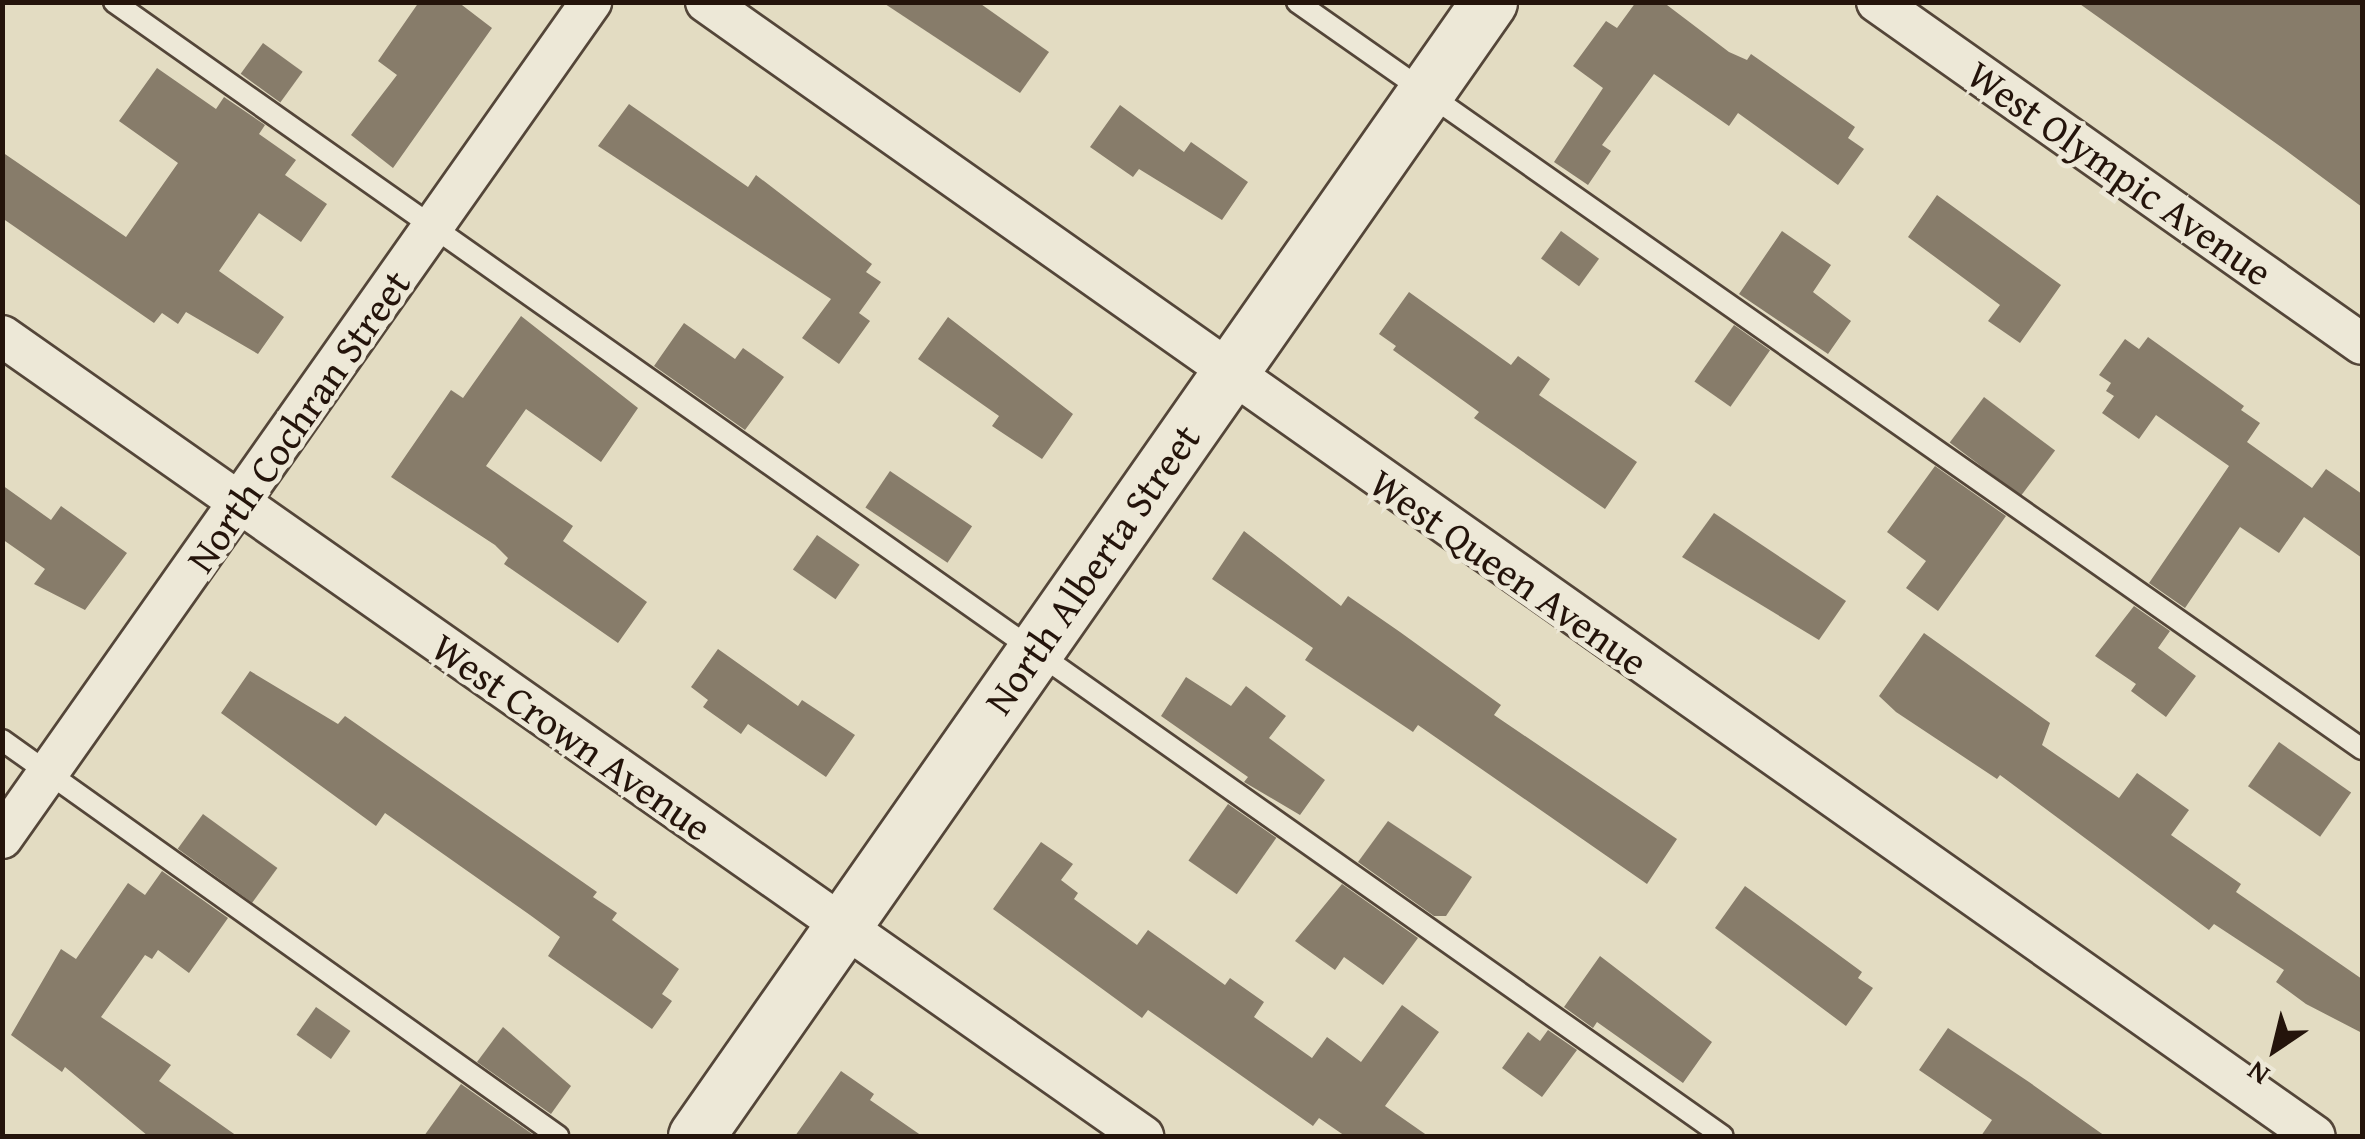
<!DOCTYPE html>
<style>
body{margin:0}
#map{position:relative;width:2365px;height:1139px;overflow:hidden;background:#e3dcc2;font-family:"Gentium Book Plus",serif}
div>[style]{position:absolute}
.building>*{inset:0;background:#877c6a;transform-origin:0 0}
.roads{filter:drop-shadow(2px 0 #544639) drop-shadow(-2px 0 #544639) drop-shadow(0 2px #544639) drop-shadow(0 -2px #544639)}
.service>*{height:20px;margin:-10px;padding:0 10px;transform-origin:10px;border-radius:10px;background:#ede8d7}
.minor>*{height:40px;margin:-20px;padding:0 20px;transform-origin:20px;border-radius:20px;background:#ede8d7}
.secondary>*{height:55px;margin:-27.5px;padding:0 27.5px;transform-origin:27.5px;border-radius:27.5px;background:#ede8d7}
span{translate:-50% -50%;white-space:nowrap;text-align:center;line-height:1.15;-webkit-text-stroke:10px #ede8d7;paint-order:stroke}
.street-label{font-size:40px;color:#24140b}
.frame{position:absolute;inset:0;border:5px solid #24140b;pointer-events:none}
.north{position:absolute;left:2225px;top:999px;width:100px;height:100px;-webkit-text-stroke:8px #ede8d7;paint-order:stroke;rotate:215deg;font-size:28px;font-weight:700;line-height:40px;text-align:center;color:#24140b}
.north::after{content:'';display:block;margin:auto;width:35px;height:45px;background:#24140b;clip-path:polygon(50% 0,100% 100%,50% 72%,0 100%)}
</style>
<div id="map">
<div class="building">
<div style="clip-path:polygon(419px 2px,458px 2px,492px 28px,393px 168px,351px 135px,397px 75px,378px 61px)"></div>
<div style="clip-path:polygon(882px 2px,978px 2px,1049px 52px,1020px 93px)"></div>
<div style="clip-path:polygon(1636px 2px,1663px 2px,1729px 52px,1747px 60px,1751px 54px,1855px 127px,1848px 138px,1864px 149px,1838px 185px,1738px 113px,1729px 126px,1654px 74px,1602px 145px,1611px 151px,1588px 185px,1554px 162px,1603px 88px,1573px 66px,1606px 21px,1617px 28px)"></div>
<div style="clip-path:polygon(2077px 2px,2362px 2px,2362px 207px,2284px 149px)"></div>
<div style="left:263px;top:43px;width:49px;height:38px;rotate:36deg"></div>
<div style="clip-path:polygon(157px 68px,216px 109px,224px 97px,265px 125px,259px 134px,296px 160px,285px 175px,327px 204px,301px 242px,259px 213px,219px 271px,284px 317px,258px 354px,186px 312px,178px 324px,162px 313px,154px 323px,2px 218px,2px 152px,126px 237px,178px 163px,119px 121px)"></div>
<div style="clip-path:polygon(629px 104px,748px 187px,756px 175px,872px 264px,866px 272px,881px 282px,859px 313px,870px 321px,839px 364px,802px 338px,831px 299px,598px 146px)"></div>
<div style="clip-path:polygon(1120px 105px,1184px 152px,1191px 142px,1248px 182px,1222px 220px,1139px 169px,1133px 177px,1090px 147px)"></div>
<div style="clip-path:polygon(1937px 195px,2061px 285px,2020px 343px,1988px 321px,2000px 305px,1908px 237px)"></div>
<div style="left:1561px;top:231px;width:47px;height:34px;rotate:36deg"></div>
<div style="clip-path:polygon(1782px 231px,1831px 265px,1813px 292px,1851px 321px,1828px 354px,1739px 294px)"></div>
<div style="clip-path:polygon(1409px 292px,1511px 365px,1518px 356px,1550px 379px,1539px 395px,1637px 462px,1605px 509px,1474px 418px,1479px 412px,1393px 350px,1396px 346px,1379px 334px)"></div>
<div style="clip-path:polygon(521px 316px,638px 408px,601px 462px,526px 409px,486px 466px,573px 526px,563px 541px,647px 602px,618px 643px,504px 564px,508px 558px,495px 545px,391px 477px,451px 390px,463px 398px)"></div>
<div style="clip-path:polygon(948px 317px,1073px 414px,1042px 459px,992px 426px,999px 416px,918px 359px)"></div>
<div style="clip-path:polygon(684px 323px,735px 359px,743px 348px,784px 377px,745px 430px,654px 366px)"></div>
<div style="left:1734px;top:325px;width:44px;height:69px;rotate:35deg"></div>
<div style="clip-path:polygon(2148px 337px,2244px 406px,2241px 410px,2260px 423px,2247px 442px,2312px 488px,2326px 469px,2362px 494px,2362px 558px,2304px 517px,2279px 553px,2240px 527px,2185px 608px,2149px 583px,2229px 466px,2156px 415px,2139px 439px,2102px 413px,2114px 396px,2106px 391px,2111px 383px,2099px 375px,2125px 339px,2139px 349px)"></div>
<div style="left:1984px;top:397px;width:89px;height:57px;rotate:37deg"></div>
<div style="clip-path:polygon(1935px 466px,2006px 516px,1938px 611px,1906px 588px,1926px 561px,1887px 532px)"></div>
<div style="left:890px;top:471px;width:99px;height:44px;rotate:34deg"></div>
<div style="clip-path:polygon(2px 485px,51px 520px,61px 506px,127px 553px,85px 610px,34px 584px,45px 569px,2px 539px)"></div>
<div style="clip-path:polygon(1714px 513px,1846px 601px,1819px 640px,1682px 557px)"></div>
<div style="clip-path:polygon(1244px 531px,1341px 606px,1348px 596px,1400px 632px,1501px 705px,1494px 715px,1677px 839px,1647px 884px,1418px 725px,1413px 732px,1305px 660px,1313px 648px,1212px 579px)"></div>
<div style="left:817px;top:535px;width:52px;height:42px;rotate:35deg"></div>
<div style="clip-path:polygon(2134px 606px,2170px 631px,2158px 648px,2196px 676px,2166px 717px,2131px 691px,2136px 684px,2095px 656px)"></div>
<div style="clip-path:polygon(1924px 633px,2050px 723px,2042px 745px,2119px 798px,2137px 773px,2189px 810px,2171px 835px,2241px 884px,2236px 892px,2362px 979px,2362px 1033px,2306px 1004px,2276px 982px,2284px 970px,2214px 924px,2209px 930px,2000px 775px,1997px 779px,1896px 712px,1879px 696px)"></div>
<div style="clip-path:polygon(718px 649px,798px 706px,802px 700px,855px 735px,826px 777px,748px 724px,741px 734px,703px 707px,708px 700px,691px 687px)"></div>
<div style="clip-path:polygon(250px 671px,338px 724px,345px 716px,597px 892px,593px 897px,617px 913px,612px 920px,679px 969px,662px 994px,672px 1001px,652px 1029px,548px 956px,560px 937px,530px 915px,385px 813px,376px 826px,221px 713px)"></div>
<div style="clip-path:polygon(1186px 677px,1231px 706px,1246px 686px,1286px 716px,1269px 738px,1325px 780px,1300px 815px,1244px 782px,1248px 777px,1161px 716px)"></div>
<div style="left:2279px;top:742px;width:88px;height:54px;rotate:35deg"></div>
<div style="left:1228px;top:804px;width:59px;height:69px;rotate:35deg"></div>
<div style="left:203px;top:814px;width:92px;height:43px;rotate:36deg"></div>
<div style="clip-path:polygon(1388px 821px,1472px 877px,1446px 916px,1434px 916px,1358px 862px)"></div>
<div style="clip-path:polygon(1041px 842px,1073px 864px,1061px 880px,1078px 893px,1074px 899px,1137px 945px,1148px 930px,1225px 985px,1230px 978px,1264px 1002px,1254px 1017px,1312px 1058px,1327px 1037px,1361px 1062px,1402px 1005px,1439px 1032px,1385px 1106px,1428px 1136px,1345px 1136px,1319px 1118px,1313px 1126px,1148px 1010px,1142px 1018px,993px 909px)"></div>
<div style="clip-path:polygon(162px 871px,228px 918px,189px 973px,158px 950px,152px 959px,145px 955px,101px 1017px,171px 1065px,159px 1081px,237px 1136px,148px 1136px,65px 1067px,62px 1072px,11px 1035px,61px 949px,76px 959px,128px 883px,145px 895px)"></div>
<div style="clip-path:polygon(1342px 884px,1418px 938px,1383px 985px,1344px 957px,1335px 970px,1295px 941px)"></div>
<div style="clip-path:polygon(1745px 886px,1862px 972px,1858px 978px,1873px 988px,1846px 1026px,1715px 928px)"></div>
<div style="clip-path:polygon(1600px 956px,1712px 1042px,1683px 1083px,1597px 1022px,1593px 1028px,1564px 1007px)"></div>
<div style="left:316px;top:1007px;width:42px;height:34px;rotate:35deg"></div>
<div style="clip-path:polygon(503px 1027px,571px 1086px,551px 1114px,477px 1062px)"></div>
<div style="clip-path:polygon(1948px 1028px,2029px 1082px,2105px 1136px,1981px 1136px,1992px 1120px,1919px 1070px)"></div>
<div style="clip-path:polygon(1548px 1030px,1577px 1050px,1542px 1097px,1502px 1068px,1528px 1032px,1540px 1041px)"></div>
<div style="clip-path:polygon(841px 1071px,874px 1094px,870px 1100px,922px 1136px,795px 1136px)"></div>
<div style="clip-path:polygon(461px 1084px,535px 1136px,424px 1136px)"></div>
</div>
<div class="roads">
<div class="service">
<div style="left:114px;top:2px;width:1968px;rotate:35.18deg"></div>
<div style="left:1297px;top:2px;width:1301px;rotate:35.05deg"></div>
<div style="left:2px;top:740px;width:683px;rotate:35.46deg"></div>
</div>
<div class="minor">
<div style="left:706px;top:2px;width:1968px;rotate:35.18deg"></div>
<div style="left:1877px;top:2px;width:593px;rotate:35.19deg"></div>
<div style="left:2px;top:336px;width:1394px;rotate:35.04deg"></div>
<div style="left:2px;top:838px;width:1023px;rotate:-54.83deg"></div>
</div>
<div class="secondary">
<div style="left:696px;top:1136px;width:1384px;rotate:-55.04deg"></div>
</div>
</div>
<div class="street-label">
<span style="left:2120px;top:173px;rotate:35deg">West Olympic Avenue</span>
<span style="left:298px;top:421px;rotate:-55deg">North Cochran Street</span>
<span style="left:1092px;top:569px;rotate:-55deg">North Alberta Street</span>
<span style="left:1509px;top:572px;rotate:35deg">West Queen Avenue</span>
<span style="left:572px;top:737px;rotate:35deg">West Crown Avenue</span>
</div>
<div class="frame"></div>
<div class="north">N</div>
</div>
